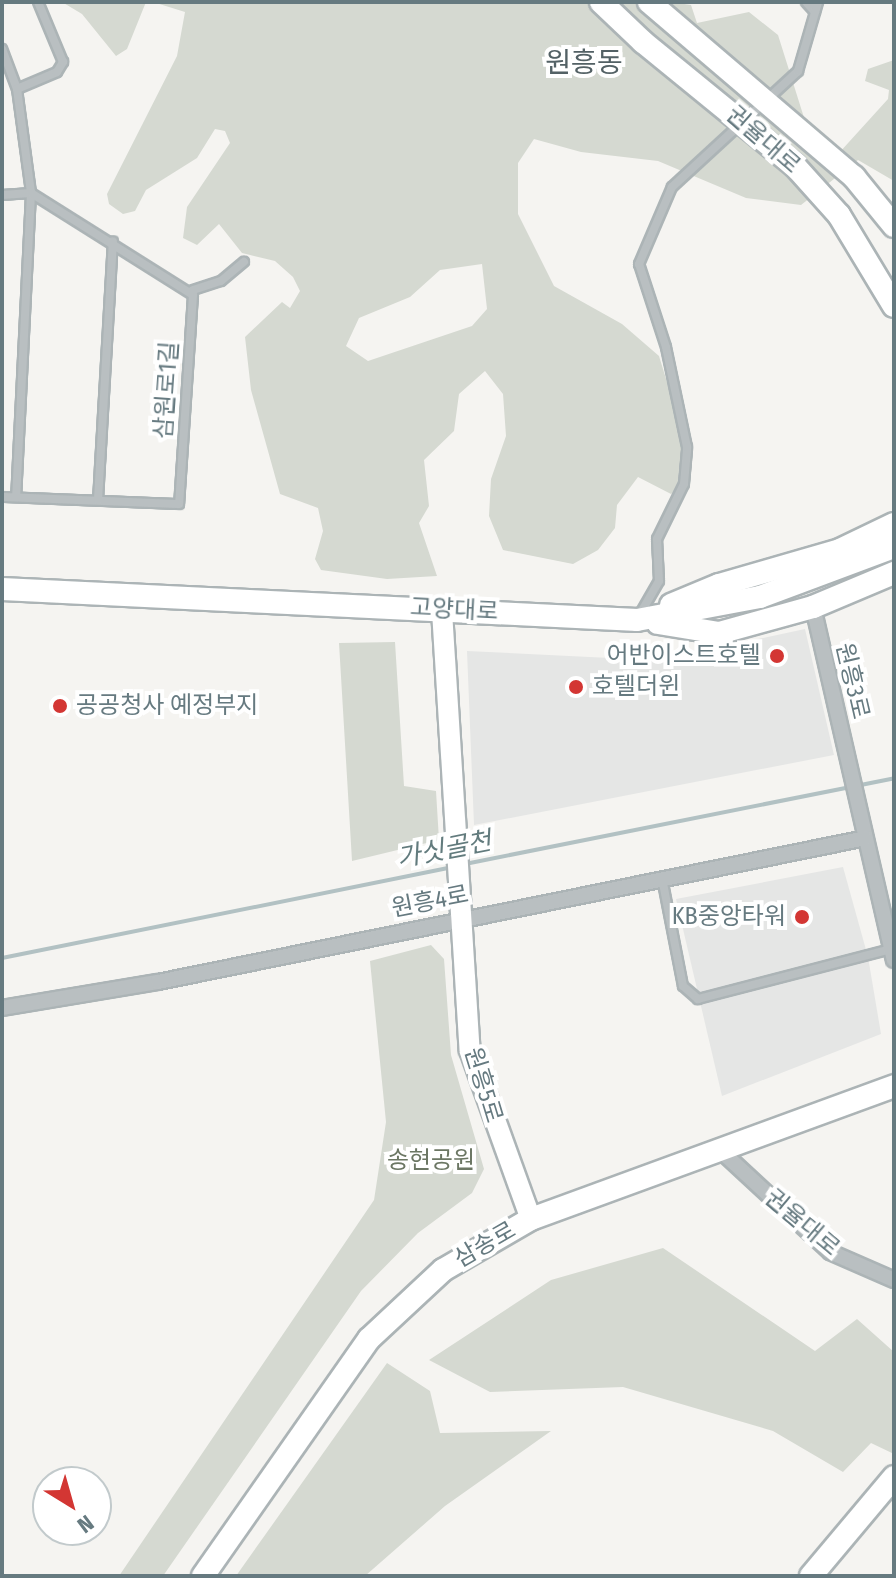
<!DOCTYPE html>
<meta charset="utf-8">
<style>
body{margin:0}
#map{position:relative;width:896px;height:1578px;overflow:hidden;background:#f5f4f1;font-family:"Fira Sans Condensed","Noto Sans KR",sans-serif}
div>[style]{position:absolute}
.built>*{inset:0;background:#e5e6e5}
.green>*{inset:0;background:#d5d9d1}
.stream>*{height:4px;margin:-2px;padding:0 2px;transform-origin:2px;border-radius:2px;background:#b2c1c3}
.roads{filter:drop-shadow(2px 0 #acb4b6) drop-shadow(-2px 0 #acb4b6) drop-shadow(0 2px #acb4b6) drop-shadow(0 -2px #acb4b6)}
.minor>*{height:8px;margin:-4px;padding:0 4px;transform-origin:4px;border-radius:4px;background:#b9bfc1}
.tertiary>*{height:14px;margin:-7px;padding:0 7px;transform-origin:7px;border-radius:7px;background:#b9bfc1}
.secondary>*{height:20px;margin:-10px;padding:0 10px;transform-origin:10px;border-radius:10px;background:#fff}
.primary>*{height:22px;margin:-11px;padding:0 11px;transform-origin:11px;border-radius:11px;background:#fff}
.dots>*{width:22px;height:22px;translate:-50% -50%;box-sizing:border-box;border:4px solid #fff;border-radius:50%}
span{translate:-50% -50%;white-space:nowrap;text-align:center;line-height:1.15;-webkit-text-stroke:8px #fff;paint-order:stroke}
.street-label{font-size:24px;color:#667a80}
.poi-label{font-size:24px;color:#667a80}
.right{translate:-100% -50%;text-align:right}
.left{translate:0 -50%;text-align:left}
.park-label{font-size:24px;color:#6c7764}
.water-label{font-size:26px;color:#627b7d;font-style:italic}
.quarter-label{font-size:28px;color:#536165}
.frame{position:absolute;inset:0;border:4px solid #667a80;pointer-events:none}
.north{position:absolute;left:32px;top:1466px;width:80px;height:80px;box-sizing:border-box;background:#fff;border:2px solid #c2cacc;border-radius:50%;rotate:143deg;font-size:22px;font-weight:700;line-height:32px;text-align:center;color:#667a80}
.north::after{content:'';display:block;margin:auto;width:28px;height:36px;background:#d33633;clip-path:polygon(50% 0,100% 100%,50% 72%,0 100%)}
</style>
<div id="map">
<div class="built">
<div style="clip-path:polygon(805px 629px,834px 755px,474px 825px,467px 651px,610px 658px,716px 648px)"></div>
<div style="clip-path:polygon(843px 867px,868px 957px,881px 1034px,722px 1096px,676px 899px)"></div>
</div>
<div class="green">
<div style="clip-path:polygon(62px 2px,146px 2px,127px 49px,116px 56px,82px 14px)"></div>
<div style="clip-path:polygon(evenodd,153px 2px,671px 2px,691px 5px,697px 23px,749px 12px,778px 35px,812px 143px,839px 153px,888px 99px,889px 90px,865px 81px,868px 69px,894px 60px,894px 181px,858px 160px,801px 205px,746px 198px,658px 161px,581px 152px,534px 139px,518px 163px,518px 214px,554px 286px,622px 324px,659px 356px,687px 447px,684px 484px,671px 494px,638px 477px,617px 505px,615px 528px,598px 550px,573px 564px,503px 550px,489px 516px,491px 479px,506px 436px,503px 394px,485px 371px,459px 394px,454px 431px,424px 460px,429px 506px,419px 523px,437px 576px,387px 579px,321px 570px,315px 559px,323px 531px,318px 508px,280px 494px,251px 390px,245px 337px,282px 302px,290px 308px,300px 291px,293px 277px,275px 261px,242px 253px,219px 224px,197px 245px,183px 238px,187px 207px,230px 143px,225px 131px,215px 129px,197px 158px,146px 190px,135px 211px,123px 214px,109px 204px,107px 194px,177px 56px,185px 12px,153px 2px,482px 264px,487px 309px,472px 326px,368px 361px,346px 346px,359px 318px,410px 297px,440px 270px,482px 264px)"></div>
<div style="clip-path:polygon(395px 642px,404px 786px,436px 791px,439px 840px,352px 861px,339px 643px)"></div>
<div style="clip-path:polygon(431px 945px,444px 959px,451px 1055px,484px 1169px,472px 1193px,418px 1233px,361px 1291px,163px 1576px,119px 1576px,374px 1200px,386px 1122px,370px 961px)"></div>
<div style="clip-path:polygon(663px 1248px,815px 1351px,857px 1319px,894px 1352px,894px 1454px,871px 1443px,843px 1472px,773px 1431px,623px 1387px,490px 1392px,429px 1360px,551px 1280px)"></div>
<div style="clip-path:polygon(387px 1363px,430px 1391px,440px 1433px,551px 1431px,445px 1506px,365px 1576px,236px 1576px)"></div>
</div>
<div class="stream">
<div style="left:465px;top:864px;width:438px;rotate:-11.3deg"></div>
<div style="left:2px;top:958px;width:460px;rotate:-11.4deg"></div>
</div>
<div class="roads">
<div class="minor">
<div style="left:806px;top:2px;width:13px;rotate:48deg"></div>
<div style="left:2px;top:49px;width:43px;rotate:69.4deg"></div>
<div style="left:17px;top:89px;width:105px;rotate:82.3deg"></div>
<div style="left:31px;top:193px;width:304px;rotate:92.8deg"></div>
<div style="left:17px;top:89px;width:43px;rotate:-23deg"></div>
<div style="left:57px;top:72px;width:12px;rotate:-59deg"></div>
<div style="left:63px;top:62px;width:65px;rotate:-112.6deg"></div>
<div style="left:2px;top:195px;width:29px;rotate:-4deg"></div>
<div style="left:31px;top:193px;width:191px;rotate:32.2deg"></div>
<div style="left:193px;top:295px;width:209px;rotate:93.8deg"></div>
<div style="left:179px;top:504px;width:177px;rotate:-177.7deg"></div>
<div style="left:193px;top:290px;width:29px;rotate:-18deg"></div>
<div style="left:221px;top:281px;width:30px;rotate:-40deg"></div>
<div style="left:98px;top:500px;width:259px;rotate:-86.7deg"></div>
<div style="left:640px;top:614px;width:38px;rotate:-60deg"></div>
<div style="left:659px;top:581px;width:42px;rotate:-92.7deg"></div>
<div style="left:657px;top:539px;width:61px;rotate:-63.9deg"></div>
<div style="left:684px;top:484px;width:37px;rotate:-85deg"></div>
<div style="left:687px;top:447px;width:102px;rotate:-101.9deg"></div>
<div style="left:666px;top:347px;width:87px;rotate:-108deg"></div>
<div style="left:639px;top:264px;width:84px;rotate:-66.8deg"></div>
<div style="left:672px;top:187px;width:171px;rotate:-42.6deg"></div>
<div style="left:798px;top:71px;width:72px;rotate:-73.8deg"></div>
<div style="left:662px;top:878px;width:110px;rotate:79deg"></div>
<div style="left:683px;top:986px;width:20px;rotate:41deg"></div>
<div style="left:698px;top:999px;width:199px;rotate:-14.5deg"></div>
</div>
<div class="tertiary">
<div style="left:813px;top:607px;width:362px;rotate:77.1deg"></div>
<div style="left:2px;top:1008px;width:158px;rotate:-9.5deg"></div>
<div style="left:158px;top:982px;width:722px;rotate:-11.5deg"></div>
<div style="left:720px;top:1150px;width:150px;rotate:42.8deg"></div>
<div style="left:830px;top:1252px;width:70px;rotate:23.6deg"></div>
</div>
<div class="secondary">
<div style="left:442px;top:611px;width:440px;rotate:86.4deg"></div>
<div style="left:470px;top:1050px;width:180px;rotate:70.2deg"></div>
</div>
<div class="primary">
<div style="left:601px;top:2px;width:58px;rotate:43.6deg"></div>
<div style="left:643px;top:42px;width:195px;rotate:39.2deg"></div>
<div style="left:794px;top:165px;width:67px;rotate:48deg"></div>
<div style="left:839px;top:215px;width:106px;rotate:58.9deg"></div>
<div style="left:649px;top:2px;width:270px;rotate:40.5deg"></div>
<div style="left:854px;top:177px;width:63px;rotate:50.8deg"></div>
<div style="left:2px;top:589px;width:636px;rotate:2.79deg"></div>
<div style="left:637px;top:620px;width:125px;rotate:-10.6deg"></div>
<div style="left:760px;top:597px;width:143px;rotate:-20.5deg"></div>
<div style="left:671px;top:605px;width:52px;rotate:-22.6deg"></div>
<div style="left:719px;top:585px;width:126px;rotate:-16.1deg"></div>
<div style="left:840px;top:550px;width:60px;rotate:-25.7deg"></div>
<div style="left:658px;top:623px;width:62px;rotate:9.3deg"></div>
<div style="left:719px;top:633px;width:98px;rotate:-15.5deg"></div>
<div style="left:813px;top:607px;width:88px;rotate:-22.8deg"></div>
<div style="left:203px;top:1576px;width:289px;rotate:-55deg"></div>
<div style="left:369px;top:1339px;width:101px;rotate:-43deg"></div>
<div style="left:443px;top:1270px;width:102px;rotate:-30.1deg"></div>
<div style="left:531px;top:1219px;width:387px;rotate:-20.1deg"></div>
<div style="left:811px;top:1576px;width:129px;rotate:-50deg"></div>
</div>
</div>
<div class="dots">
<div style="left:777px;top:656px;background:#d33633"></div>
<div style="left:576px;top:687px;background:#d33633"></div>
<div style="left:60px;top:706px;background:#d33633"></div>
<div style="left:802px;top:917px;background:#d33633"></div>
</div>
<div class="street-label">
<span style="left:763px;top:140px;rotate:41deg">권율대로</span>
<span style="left:167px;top:390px;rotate:-86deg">삼원로1길</span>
<span style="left:454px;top:610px;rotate:3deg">고양대로</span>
<span style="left:852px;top:681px;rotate:77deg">원흥3로</span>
<span style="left:430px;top:902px;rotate:-11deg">원흥4로</span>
<span style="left:483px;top:1085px;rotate:73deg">원흥5로</span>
<span style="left:802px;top:1223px;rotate:40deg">권율대로</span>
<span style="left:485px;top:1245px;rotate:-30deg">삼송로</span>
</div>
<div class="poi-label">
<span class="right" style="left:761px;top:656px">어반이스트호텔</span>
<span class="left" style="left:592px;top:687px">호텔더윈</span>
<span class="left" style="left:76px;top:706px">공공청사 예정부지</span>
<span class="right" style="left:786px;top:917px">KB중앙타워</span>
</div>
<div class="park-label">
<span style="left:431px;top:1161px">송현공원</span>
</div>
<div class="water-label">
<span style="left:444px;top:850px;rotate:-11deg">가싯골천</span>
</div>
<div class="quarter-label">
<span style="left:584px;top:63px">원흥동</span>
</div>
<div class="frame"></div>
<div class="north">N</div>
</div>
